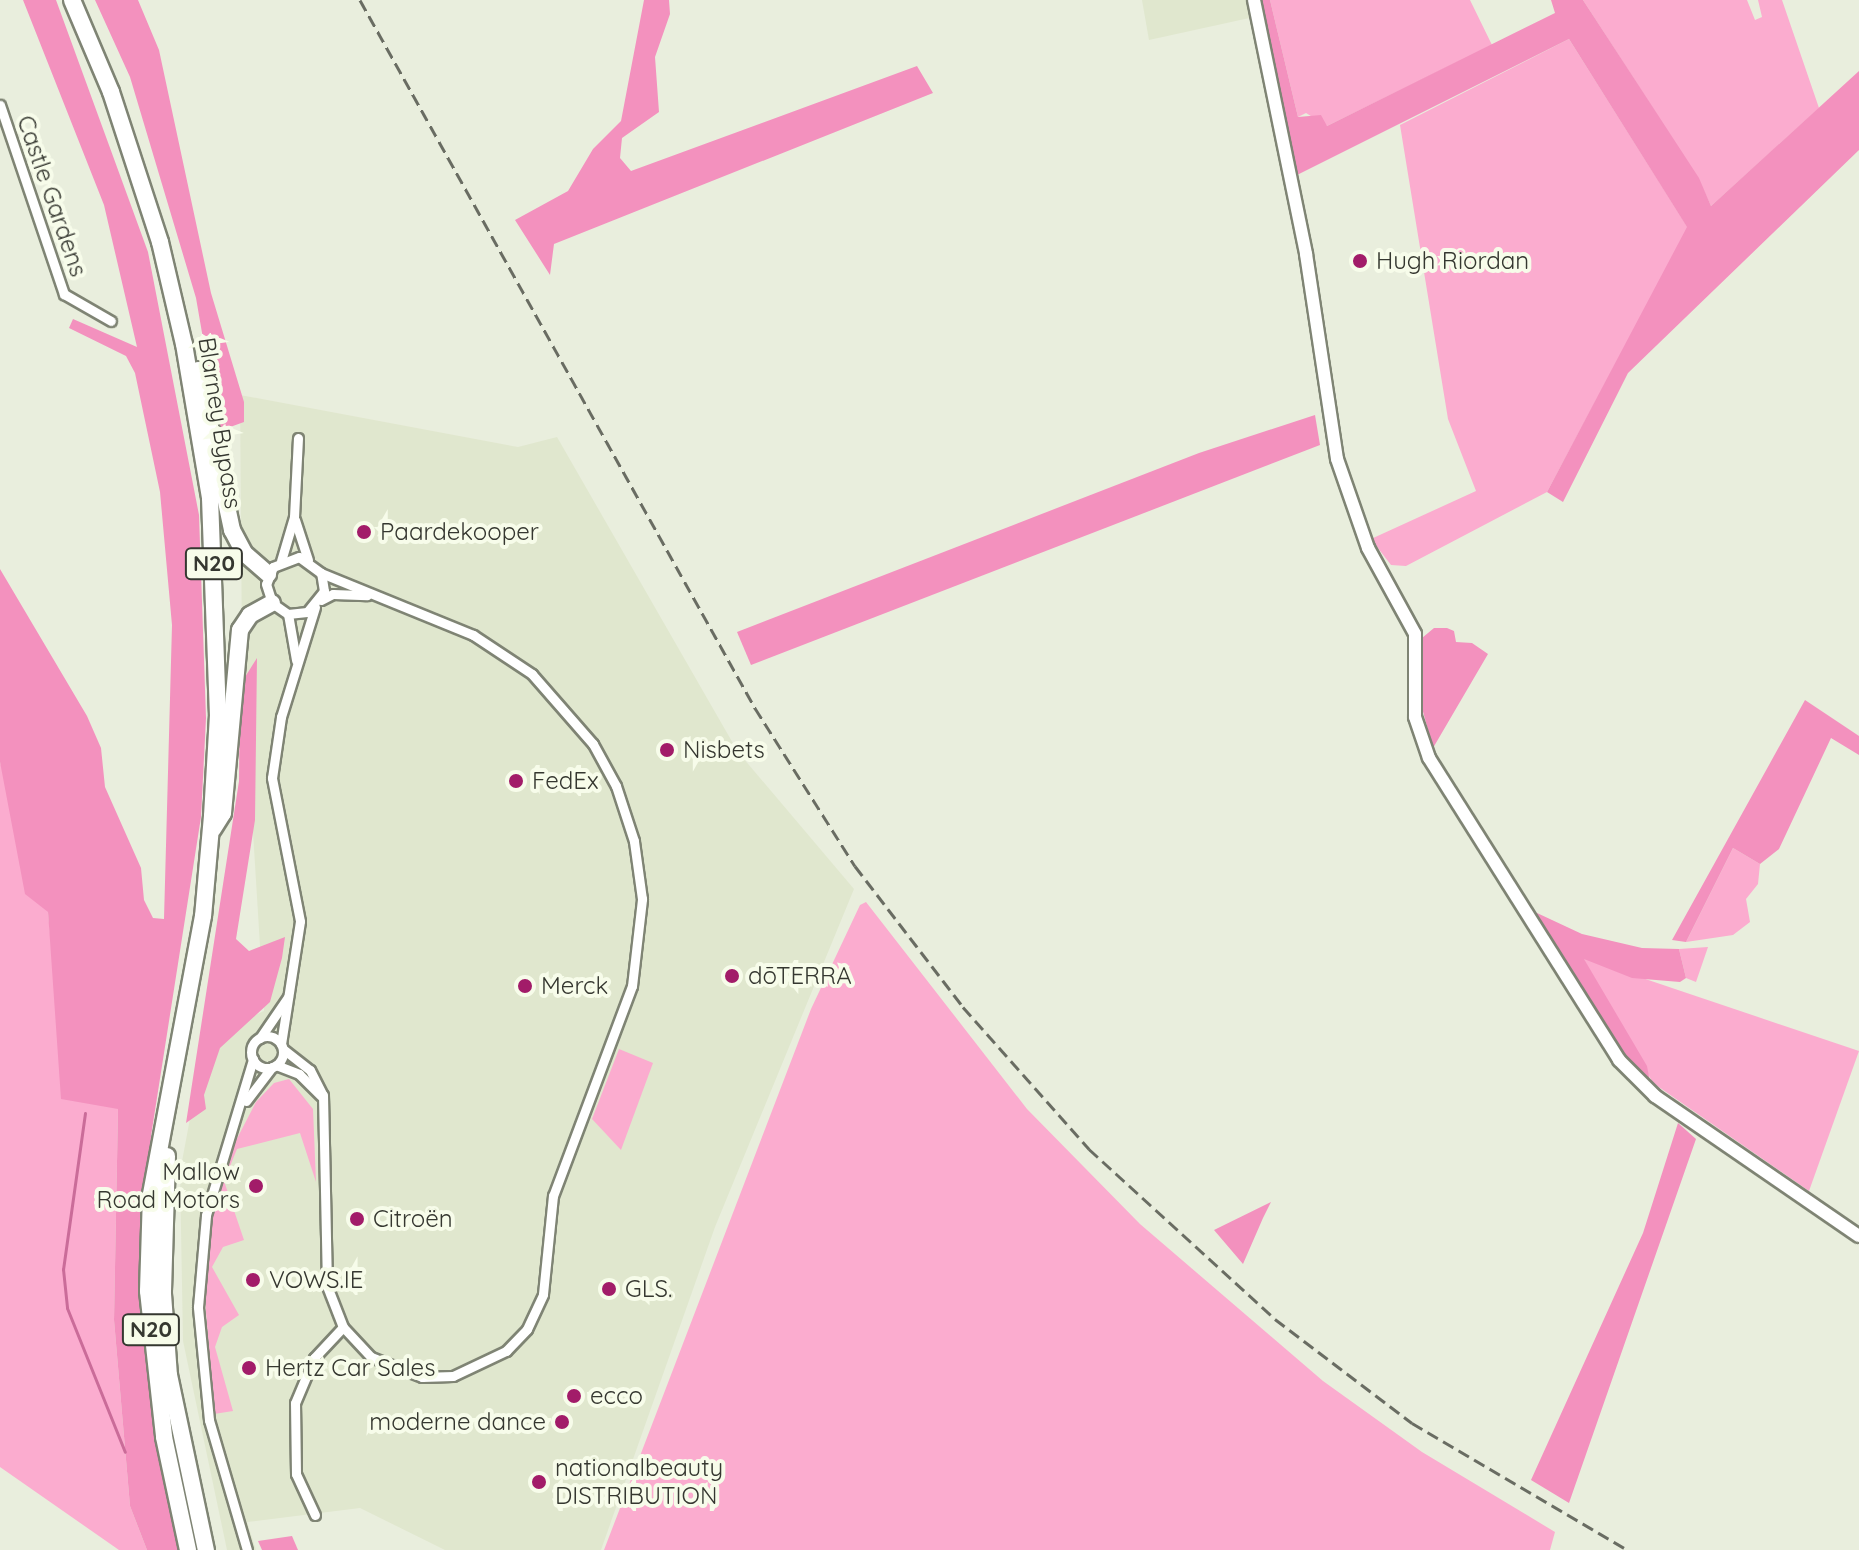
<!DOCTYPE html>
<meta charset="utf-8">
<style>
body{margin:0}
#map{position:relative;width:1859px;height:1550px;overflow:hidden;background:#e9eedd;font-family:Quicksand,sans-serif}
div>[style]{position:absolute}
.built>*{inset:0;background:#e0e7ce}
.green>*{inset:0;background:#fbaccf}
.forest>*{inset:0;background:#f391be}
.stream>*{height:3px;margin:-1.5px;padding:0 1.5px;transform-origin:1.5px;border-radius:1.5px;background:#ca6c99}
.roads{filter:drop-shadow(2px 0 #7f8474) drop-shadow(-2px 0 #7f8474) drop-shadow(0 2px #7f8474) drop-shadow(0 -2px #7f8474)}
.street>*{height:9px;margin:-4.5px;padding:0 4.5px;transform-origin:4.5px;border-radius:4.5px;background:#fff}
.street>.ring{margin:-4.5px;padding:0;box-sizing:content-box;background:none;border:9px solid #fff;border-radius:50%}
.secondary>*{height:12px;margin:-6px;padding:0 6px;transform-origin:6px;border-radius:6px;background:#fff}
.highway>*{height:16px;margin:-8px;padding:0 8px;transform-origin:8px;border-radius:8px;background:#fff}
.rail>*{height:3px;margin-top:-1.5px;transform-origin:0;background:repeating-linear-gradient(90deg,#696c62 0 12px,transparent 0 18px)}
.dots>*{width:22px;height:22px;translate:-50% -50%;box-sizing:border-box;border:4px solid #f7fcea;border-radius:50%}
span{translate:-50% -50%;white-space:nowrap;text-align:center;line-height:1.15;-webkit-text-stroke:8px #f7fcea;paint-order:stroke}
.shield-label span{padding:2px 6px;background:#f7fcea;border:2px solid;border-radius:6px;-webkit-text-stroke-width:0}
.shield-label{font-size:22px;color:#353730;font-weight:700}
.street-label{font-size:24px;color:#353730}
.poi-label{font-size:24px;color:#353730}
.left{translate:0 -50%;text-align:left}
.right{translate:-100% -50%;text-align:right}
</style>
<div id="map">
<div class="built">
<div style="clip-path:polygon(1142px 0,1250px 0,1254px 17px,1149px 40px)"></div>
<div style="clip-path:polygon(240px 395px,518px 447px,557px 437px,738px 752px,854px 889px,715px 1227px,601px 1550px,445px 1550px,360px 1508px,247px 1522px,256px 1550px,227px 1550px,183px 1341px,180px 1172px,194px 1097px,219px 1031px,264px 1011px,242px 653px)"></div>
</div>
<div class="green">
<div style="clip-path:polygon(1270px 0,1470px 0,1492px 45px,1327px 126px,1306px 113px,1298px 117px)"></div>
<div style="clip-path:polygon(1583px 0,1747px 0,1755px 20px,1762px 17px,1758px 0,1782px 0,1819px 108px,1711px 206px,1698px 178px)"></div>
<div style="clip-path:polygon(1569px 39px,1688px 228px,1547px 492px,1406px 566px,1391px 565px,1371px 539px,1476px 491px,1448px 419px,1400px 125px)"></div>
<div style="clip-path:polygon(0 762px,48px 912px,54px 977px,118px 1109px,114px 1320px,130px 1506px,147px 1550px,119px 1550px,0 1467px)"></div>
<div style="clip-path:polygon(1733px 848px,1760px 864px,1758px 884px,1746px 899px,1750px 922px,1733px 935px,1686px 942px)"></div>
<div style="clip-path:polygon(866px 902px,1027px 1109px,1140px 1224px,1323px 1381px,1422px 1452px,1555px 1532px,1550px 1550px,604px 1550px,811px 1009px,860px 905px)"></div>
<div style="clip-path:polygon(1708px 947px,1696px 982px,1686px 978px,1679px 949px)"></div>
<div style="clip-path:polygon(1583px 958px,1859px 1051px,1809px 1191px,1653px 1083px)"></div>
<div style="clip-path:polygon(619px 1049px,653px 1063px,621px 1150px,592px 1119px)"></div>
<div style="clip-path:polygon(289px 1079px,313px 1109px,316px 1182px,300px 1133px,237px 1149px,224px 1181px,244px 1240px,223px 1247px,212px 1267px,239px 1315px,222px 1327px,215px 1347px,233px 1411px,214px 1414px,205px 1299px,213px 1209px,229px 1154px,256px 1102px,274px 1083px)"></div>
</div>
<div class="forest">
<div style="clip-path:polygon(23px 0,56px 0,148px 252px,199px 515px,206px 718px,201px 817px,151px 1136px,143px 1292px,158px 1443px,182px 1550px,147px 1550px,130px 1506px,114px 1320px,118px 1109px,61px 1099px,48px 912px,25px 894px,0 762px,0 569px,87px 716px,101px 748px,105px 787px,141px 868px,144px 900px,153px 918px,164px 919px,172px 625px,160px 492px,135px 373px,126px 356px,69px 328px,73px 319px,137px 347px,104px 205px)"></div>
<div style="clip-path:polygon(95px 0,138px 0,159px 50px,211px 293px,244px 402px,244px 422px,219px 431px,196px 298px,130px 77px)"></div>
<div style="clip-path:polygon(644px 0,669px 0,670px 14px,655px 57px,659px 112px,622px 138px,620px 158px,631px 171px,917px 66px,933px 93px,554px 244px,550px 275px,515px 220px,568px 191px,593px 149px,621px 121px)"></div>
<div style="clip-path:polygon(1260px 0,1270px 0,1298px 117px,1321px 115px,1327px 126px,1555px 13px,1551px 0,1583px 0,1699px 178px,1711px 206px,1859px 71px,1859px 150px,1628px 373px,1563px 502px,1547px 492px,1687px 227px,1569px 39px,1295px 176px)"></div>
<div style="clip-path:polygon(1315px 415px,1320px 445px,751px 665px,737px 632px,1199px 453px)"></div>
<div style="clip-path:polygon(1434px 628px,1447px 628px,1454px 631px,1456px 642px,1472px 643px,1488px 654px,1433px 748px,1422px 708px,1421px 654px,1422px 638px)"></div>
<div style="clip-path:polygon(257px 658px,255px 820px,236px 939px,249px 951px,285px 937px,282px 958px,270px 1002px,220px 1048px,204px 1095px,206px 1109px,186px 1123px,239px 781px,240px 685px)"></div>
<div style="clip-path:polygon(1805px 700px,1859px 736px,1859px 755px,1831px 738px,1779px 849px,1760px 864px,1733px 848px,1686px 942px,1672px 940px)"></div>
<div style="clip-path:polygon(1537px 913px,1582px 934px,1642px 948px,1679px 949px,1686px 978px,1680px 982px,1632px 978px,1584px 959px,1647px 1066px,1651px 1087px,1629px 1066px,1532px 920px)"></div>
<div style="clip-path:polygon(1678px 1123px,1696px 1139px,1569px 1503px,1531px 1480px,1643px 1233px)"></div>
<div style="clip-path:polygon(1271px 1202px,1263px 1218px,1243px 1264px,1214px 1230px)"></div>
<div style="clip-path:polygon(292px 1536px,298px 1550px,262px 1550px,258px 1541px)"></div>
</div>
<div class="stream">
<div style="left:85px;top:1113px;width:158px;rotate:98deg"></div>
<div style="left:63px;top:1269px;width:39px;rotate:84deg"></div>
<div style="left:67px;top:1308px;width:155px;rotate:68.1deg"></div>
</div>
<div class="roads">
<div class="street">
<div style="left:0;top:105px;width:200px;rotate:71.3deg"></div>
<div style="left:64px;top:294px;width:54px;rotate:29.9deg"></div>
<div style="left:295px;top:520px;width:42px;rotate:72deg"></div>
<div style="left:281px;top:561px;width:46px;rotate:-73.5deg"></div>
<div style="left:294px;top:517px;width:79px;rotate:-87.1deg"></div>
<div style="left:321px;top:600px;width:13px;rotate:-27deg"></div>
<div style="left:333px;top:594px;width:34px;rotate:2deg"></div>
<div style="left:288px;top:614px;width:19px;rotate:-6deg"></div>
<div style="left:307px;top:612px;width:27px;rotate:-51deg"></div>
<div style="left:324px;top:591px;width:18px;rotate:-99deg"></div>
<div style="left:321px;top:573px;width:27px;rotate:-144deg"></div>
<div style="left:299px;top:557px;width:28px;rotate:159deg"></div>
<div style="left:273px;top:567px;width:18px;rotate:112deg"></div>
<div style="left:266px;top:584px;width:20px;rotate:72deg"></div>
<div style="left:272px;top:603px;width:19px;rotate:35deg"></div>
<div style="left:288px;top:614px;width:47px;rotate:80.1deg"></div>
<div class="ring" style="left:251px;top:1036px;width:23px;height:23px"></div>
<div style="left:260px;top:1038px;width:50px;rotate:-55.7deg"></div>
<div style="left:281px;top:1044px;width:124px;rotate:-81.2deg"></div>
<div style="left:300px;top:921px;width:146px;rotate:-101.1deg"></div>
<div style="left:272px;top:778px;width:62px;rotate:-81.6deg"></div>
<div style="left:281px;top:717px;width:115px;rotate:-72.8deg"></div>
<div style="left:283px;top:1049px;width:34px;rotate:38deg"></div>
<div style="left:310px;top:1070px;width:28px;rotate:63deg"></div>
<div style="left:323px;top:1095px;width:191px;rotate:88.8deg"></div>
<div style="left:327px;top:1286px;width:44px;rotate:68.7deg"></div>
<div style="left:343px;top:1327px;width:41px;rotate:47deg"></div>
<div style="left:371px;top:1357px;width:55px;rotate:21.4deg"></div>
<div style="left:422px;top:1377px;width:31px;rotate:-2deg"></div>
<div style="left:453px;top:1376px;width:59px;rotate:-25.3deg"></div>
<div style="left:506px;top:1351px;width:30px;rotate:-46deg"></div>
<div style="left:527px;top:1329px;width:38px;rotate:-65deg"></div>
<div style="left:543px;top:1294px;width:99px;rotate:-84.2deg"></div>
<div style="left:553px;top:1196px;width:224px;rotate:-69.4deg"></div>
<div style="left:632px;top:986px;width:88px;rotate:-83.4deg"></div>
<div style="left:642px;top:899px;width:59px;rotate:-97.9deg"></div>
<div style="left:634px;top:841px;width:58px;rotate:-108.1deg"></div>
<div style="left:616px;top:786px;width:48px;rotate:-118.7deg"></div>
<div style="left:593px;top:744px;width:93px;rotate:-131.1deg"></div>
<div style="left:532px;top:674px;width:71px;rotate:-146.5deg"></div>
<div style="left:473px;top:635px;width:164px;rotate:-157.8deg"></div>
<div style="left:276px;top:1065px;width:25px;rotate:21deg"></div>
<div style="left:299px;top:1074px;width:31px;rotate:45deg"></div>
<div style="left:246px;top:1101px;width:43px;rotate:-52.6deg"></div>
<div style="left:315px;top:1515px;width:45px;rotate:-114.9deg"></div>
<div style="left:296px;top:1474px;width:71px;rotate:-90.8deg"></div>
<div style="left:295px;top:1403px;width:49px;rotate:-67.1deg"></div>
<div style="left:314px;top:1358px;width:42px;rotate:-46.9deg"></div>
<div style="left:247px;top:1550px;width:135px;rotate:-106.3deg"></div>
<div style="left:209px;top:1420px;width:114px;rotate:-95.6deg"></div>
<div style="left:198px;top:1307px;width:92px;rotate:-85deg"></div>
<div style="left:206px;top:1215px;width:163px;rotate:-73.2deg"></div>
</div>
<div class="secondary">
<div style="left:1254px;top:0;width:259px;rotate:78.4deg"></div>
<div style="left:1306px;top:254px;width:207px;rotate:81.4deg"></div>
<div style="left:1337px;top:459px;width:94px;rotate:70.8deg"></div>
<div style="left:1368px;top:548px;width:98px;rotate:61.3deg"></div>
<div style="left:1415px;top:634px;width:83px;rotate:90deg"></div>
<div style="left:1415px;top:717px;width:43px;rotate:71.1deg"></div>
<div style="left:1429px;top:758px;width:357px;rotate:57.8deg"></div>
<div style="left:1619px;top:1060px;width:51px;rotate:45deg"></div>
<div style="left:1655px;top:1096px;width:247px;rotate:34.5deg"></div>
</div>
<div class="highway">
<div style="left:72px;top:0;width:100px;rotate:67deg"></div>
<div style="left:111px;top:92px;width:158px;rotate:71.9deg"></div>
<div style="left:160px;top:242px;width:105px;rotate:76.8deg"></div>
<div style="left:184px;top:344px;width:156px;rotate:80.4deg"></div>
<div style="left:210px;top:498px;width:217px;rotate:87.9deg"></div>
<div style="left:218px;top:715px;width:101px;rotate:93.4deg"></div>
<div style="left:212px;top:816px;width:100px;rotate:95.1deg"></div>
<div style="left:203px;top:916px;width:284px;rotate:100.6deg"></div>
<div style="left:151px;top:1195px;width:96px;rotate:91.8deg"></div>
<div style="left:148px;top:1291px;width:147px;rotate:83.7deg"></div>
<div style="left:164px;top:1437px;width:116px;rotate:78deg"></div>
<div style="left:198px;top:370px;width:164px;rotate:78deg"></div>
<div style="left:232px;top:530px;width:26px;rotate:62deg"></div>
<div style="left:244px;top:553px;width:32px;rotate:41deg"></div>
<div style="left:213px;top:829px;width:19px;rotate:-58deg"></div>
<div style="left:223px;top:813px;width:184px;rotate:-84.7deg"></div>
<div style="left:240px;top:630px;width:18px;rotate:-56deg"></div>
<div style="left:250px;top:615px;width:25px;rotate:-29deg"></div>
<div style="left:167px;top:1156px;width:138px;rotate:91.7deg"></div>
<div style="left:163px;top:1294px;width:81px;rotate:85.8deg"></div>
<div style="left:169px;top:1375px;width:179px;rotate:78.1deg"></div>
</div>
</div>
<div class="rail">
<div style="left:360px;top:0;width:811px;rotate:60.84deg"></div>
<div style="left:755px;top:708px;width:187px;rotate:57.7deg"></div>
<div style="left:855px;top:866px;width:178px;rotate:52.5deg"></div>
<div style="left:963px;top:1007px;width:190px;rotate:48.4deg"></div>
<div style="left:1089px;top:1149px;width:252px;rotate:42.4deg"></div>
<div style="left:1275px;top:1319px;width:172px;rotate:37.2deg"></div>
<div style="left:1412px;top:1423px;width:251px;rotate:30.5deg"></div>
</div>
<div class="dots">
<div style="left:1360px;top:261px;background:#a21c69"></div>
<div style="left:364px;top:532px;background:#a21c69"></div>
<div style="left:667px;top:750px;background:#a21c69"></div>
<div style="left:516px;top:781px;background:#a21c69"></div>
<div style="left:732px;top:976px;background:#a21c69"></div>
<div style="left:525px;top:986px;background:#a21c69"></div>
<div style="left:256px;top:1186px;background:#a21c69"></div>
<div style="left:357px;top:1219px;background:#a21c69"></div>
<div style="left:253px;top:1280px;background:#a21c69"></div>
<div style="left:609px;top:1289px;background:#a21c69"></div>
<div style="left:249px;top:1368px;background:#a21c69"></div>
<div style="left:574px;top:1396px;background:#a21c69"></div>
<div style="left:562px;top:1422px;background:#a21c69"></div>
<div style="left:539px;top:1482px;background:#a21c69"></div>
</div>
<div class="shield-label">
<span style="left:214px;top:564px">N20</span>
<span style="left:151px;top:1330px">N20</span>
</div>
<div class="street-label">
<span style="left:52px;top:196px;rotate:71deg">Castle Gardens</span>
<span style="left:220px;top:423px;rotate:81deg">Blarney Bypass</span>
</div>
<div class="poi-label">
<span class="left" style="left:1376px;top:261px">Hugh Riordan</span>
<span class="left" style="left:380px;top:532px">Paardekooper</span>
<span class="left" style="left:683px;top:750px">Nisbets</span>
<span class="left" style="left:532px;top:781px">FedEx</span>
<span class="left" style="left:748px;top:976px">dōTERRA</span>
<span class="left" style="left:541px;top:986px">Merck</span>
<span class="right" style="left:240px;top:1186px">Mallow<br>Road Motors</span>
<span class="left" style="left:373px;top:1219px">Citroën</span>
<span class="left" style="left:269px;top:1280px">VOWS.IE</span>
<span class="left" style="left:625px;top:1289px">GLS.</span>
<span class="left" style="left:265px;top:1368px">Hertz Car Sales</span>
<span class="left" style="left:590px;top:1396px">ecco</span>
<span class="right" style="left:546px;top:1422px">moderne dance</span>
<span class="left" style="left:555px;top:1482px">nationalbeauty<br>DISTRIBUTION</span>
</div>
</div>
